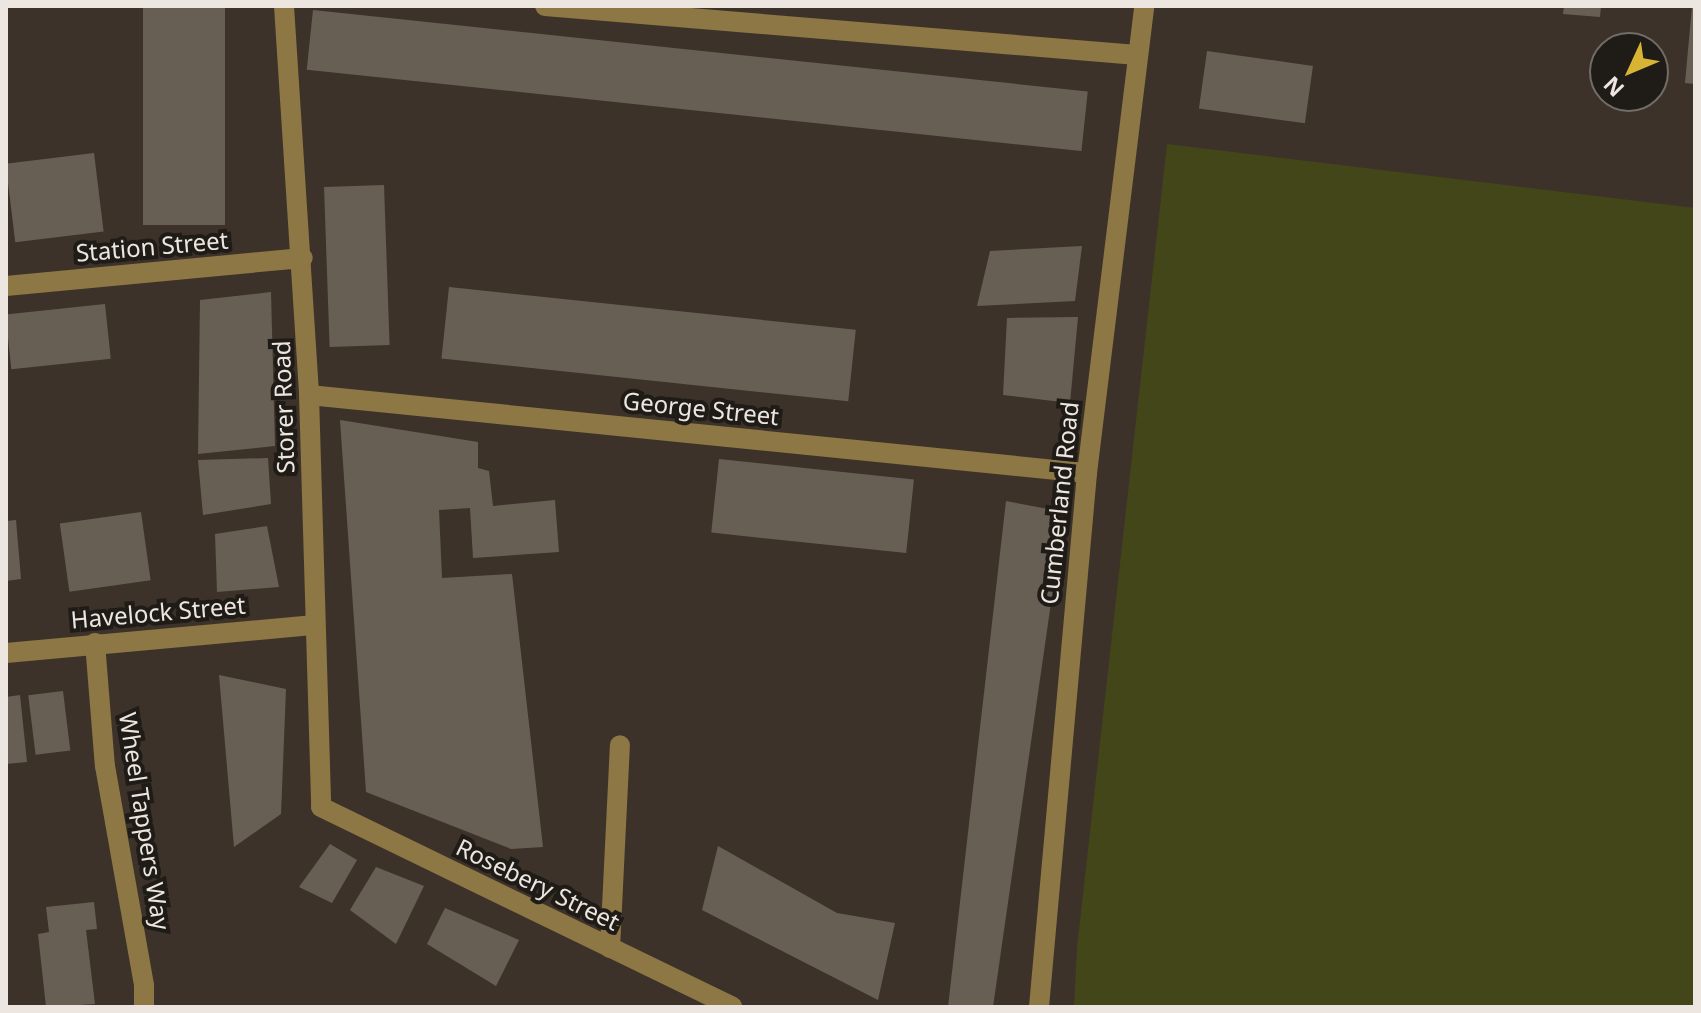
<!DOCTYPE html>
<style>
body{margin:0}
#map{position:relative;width:1701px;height:1013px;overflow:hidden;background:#3c3229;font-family:"Noto Sans",sans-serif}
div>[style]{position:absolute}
.green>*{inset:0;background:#434618}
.building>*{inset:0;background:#685f54;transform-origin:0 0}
.minor>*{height:20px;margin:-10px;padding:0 10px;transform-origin:10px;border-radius:10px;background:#8d7745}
span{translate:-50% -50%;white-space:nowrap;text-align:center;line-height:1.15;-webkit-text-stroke:8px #1f1b17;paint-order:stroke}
.street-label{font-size:24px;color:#ece5e0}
.frame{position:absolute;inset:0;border:8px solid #ece5e0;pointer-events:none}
.north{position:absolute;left:1589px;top:32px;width:80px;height:80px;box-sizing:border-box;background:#1f1b17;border:2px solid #716c67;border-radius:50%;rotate:226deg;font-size:22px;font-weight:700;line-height:32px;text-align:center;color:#ece5e0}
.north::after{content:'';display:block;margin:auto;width:28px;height:36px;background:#d8b434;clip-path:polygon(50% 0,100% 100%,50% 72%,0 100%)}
</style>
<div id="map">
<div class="green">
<div style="clip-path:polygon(1167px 144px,1695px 208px,1695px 1007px,1074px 1007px,1077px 948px)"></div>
</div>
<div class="building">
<div style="left:143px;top:6px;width:82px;height:219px"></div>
<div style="clip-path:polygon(1564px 6px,1601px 6px,1600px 17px,1563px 14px)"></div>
<div style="clip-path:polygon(1692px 6px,1695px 6px,1695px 84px,1685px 83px)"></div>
<div style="left:313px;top:10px;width:779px;height:60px;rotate:6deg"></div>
<div style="left:1207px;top:51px;width:107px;height:58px;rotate:8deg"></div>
<div style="left:94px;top:153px;width:79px;height:89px;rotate:83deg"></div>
<div style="left:384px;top:185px;width:160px;height:60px;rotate:88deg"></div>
<div style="clip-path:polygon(1082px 246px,1075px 301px,977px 306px,990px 251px)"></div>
<div style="left:449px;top:287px;width:409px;height:72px;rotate:6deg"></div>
<div style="clip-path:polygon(271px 292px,275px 446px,198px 454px,200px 300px)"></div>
<div style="left:105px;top:304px;width:55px;height:100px;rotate:84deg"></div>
<div style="clip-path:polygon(1078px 317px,1070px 403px,1003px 395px,1007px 318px)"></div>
<div style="clip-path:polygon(340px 420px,478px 442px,478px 468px,489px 471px,493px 506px,555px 500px,559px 552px,473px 558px,470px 508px,439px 510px,442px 578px,512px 574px,543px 847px,511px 849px,366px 792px)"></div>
<div style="clip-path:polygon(268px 458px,271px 504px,203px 515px,198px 460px)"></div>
<div style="left:719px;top:459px;width:196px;height:74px;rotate:6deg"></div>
<div style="clip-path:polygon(1006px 501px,1064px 512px,993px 1007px,948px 1007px)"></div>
<div style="left:141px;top:512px;width:69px;height:82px;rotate:82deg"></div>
<div style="clip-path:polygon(16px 520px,21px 579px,6px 581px,6px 521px)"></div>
<div style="clip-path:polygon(267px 526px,279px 587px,217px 592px,215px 534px)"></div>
<div style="clip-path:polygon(219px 675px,286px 689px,281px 814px,234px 847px)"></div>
<div style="left:63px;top:691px;width:60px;height:35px;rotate:83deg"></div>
<div style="clip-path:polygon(20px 695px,27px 762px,6px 764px,6px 697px)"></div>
<div style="clip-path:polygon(330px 844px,357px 860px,332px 903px,299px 887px)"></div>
<div style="clip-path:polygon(718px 846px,837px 913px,895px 923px,878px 1000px,702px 910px)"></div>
<div style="clip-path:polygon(376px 867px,424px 886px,396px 944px,350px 910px)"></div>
<div style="clip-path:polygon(94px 902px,97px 929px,86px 930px,95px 1004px,46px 1007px,38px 934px,49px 932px,46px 907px)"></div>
<div style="clip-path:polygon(445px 908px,519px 940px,496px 986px,427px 944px)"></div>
</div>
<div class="minor">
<div style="left:284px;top:6px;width:390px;rotate:86.3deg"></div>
<div style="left:309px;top:395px;width:412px;rotate:88.3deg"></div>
<div style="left:321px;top:807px;width:457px;rotate:25.9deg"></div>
<div style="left:545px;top:6px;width:594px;rotate:4.73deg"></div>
<div style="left:6px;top:286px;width:298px;rotate:-5.4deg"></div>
<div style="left:309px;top:395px;width:782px;rotate:5.73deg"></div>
<div style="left:95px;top:643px;width:123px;rotate:85.4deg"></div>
<div style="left:105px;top:766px;width:222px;rotate:79.9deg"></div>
<div style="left:144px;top:985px;width:22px;rotate:90deg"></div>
<div style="left:6px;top:653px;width:310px;rotate:-5.2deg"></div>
<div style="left:610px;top:948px;width:203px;rotate:-87.2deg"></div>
<div style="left:1039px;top:1007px;width:536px;rotate:-84.86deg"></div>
<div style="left:1087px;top:473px;width:470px;rotate:-83deg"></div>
</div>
<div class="street-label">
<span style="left:152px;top:246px;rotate:-5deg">Station Street</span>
<span style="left:283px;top:407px;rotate:-92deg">Storer Road</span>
<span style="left:701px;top:408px;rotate:6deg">George Street</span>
<span style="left:1059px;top:503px;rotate:-84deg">Cumberland Road</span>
<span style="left:158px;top:612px;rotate:-5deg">Havelock Street</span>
<span style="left:145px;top:821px;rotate:81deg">Wheel Tappers Way</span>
<span style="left:538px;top:884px;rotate:26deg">Rosebery Street</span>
</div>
<div class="frame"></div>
<div class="north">N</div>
</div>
